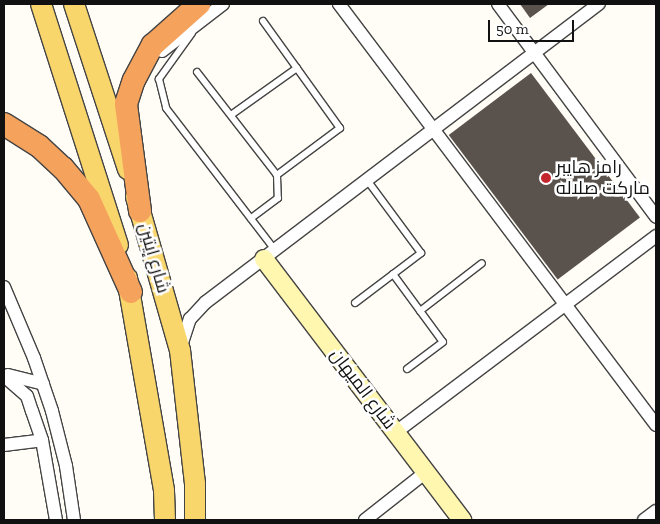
<!DOCTYPE html>
<meta charset="utf-8">
<style>
body{margin:0}
#map{position:relative;width:660px;height:524px;overflow:hidden;background:#fffdf5;font-family:"Zilla Slab",Cairo,serif}
div>[style]{position:absolute}
.building>*{inset:0;background:#5a524d;transform-origin:0 0}
.roads{filter:drop-shadow(1px 0 #444) drop-shadow(-1px 0 #444) drop-shadow(0 1px #444) drop-shadow(0 -1px #444)}
.lane>*{height:6px;margin:-3px;padding:0 3px;transform-origin:3px;border-radius:3px;background:#fff}
.street>*{height:12px;margin:-6px;padding:0 6px;transform-origin:6px;border-radius:6px;background:#fff}
.secondary>*{height:18px;margin:-9px;padding:0 9px;transform-origin:9px;border-radius:9px;background:#fff6b0}
.primary>*{height:20px;margin:-10px;padding:0 10px;transform-origin:10px;border-radius:10px;background:#f9d66b}
.highway>*{height:22px;margin:-11px;padding:0 11px;transform-origin:11px;border-radius:11px;background:#f5a25d}
.dots>*{width:14px;height:14px;translate:-50% -50%;box-sizing:border-box;border:2px solid #fff;border-radius:50%}
span{translate:-50% -50%;white-space:nowrap;text-align:center;line-height:1.15;-webkit-text-stroke:5px #fff;paint-order:stroke}
.poi-label{font-size:18px;color:#111}
.left{translate:0 -50%;text-align:left}
.street-label{font-size:18px;color:#111}
.frame{position:absolute;inset:0;border:5px solid #111;pointer-events:none}
.scale{position:absolute;left:488px;top:20px;width:86px;height:22px;box-sizing:border-box;border:2px solid #111;border-top:0;padding-left:6px;font-size:15px;line-height:18px;white-space:nowrap;color:#111;-webkit-text-stroke:4px #fff;paint-order:stroke}
</style>
<div id="map">
<div class="building">
<div style="clip-path:polygon(520px 4px,549px 4px,530px 18px)"></div>
<div style="left:531px;top:73px;width:181px;height:103px;rotate:53deg"></div>
</div>
<div class="roads">
<div class="lane">
<div style="left:263px;top:21px;width:132px;rotate:54.3deg"></div>
<div style="left:340px;top:128px;width:79px;rotate:143.3deg"></div>
<div style="left:192px;top:33px;width:57px;rotate:125.7deg"></div>
<div style="left:159px;top:79px;width:30px;rotate:76deg"></div>
<div style="left:166px;top:108px;width:179px;rotate:52.5deg"></div>
<div style="left:197px;top:72px;width:130px;rotate:52.2deg"></div>
<div style="left:277px;top:175px;width:23px;rotate:88deg"></div>
<div style="left:278px;top:198px;width:34px;rotate:143deg"></div>
<div style="left:231px;top:115px;width:81px;rotate:-35.5deg"></div>
<div style="left:393px;top:274px;width:84px;rotate:53.7deg"></div>
<div style="left:443px;top:342px;width:45px;rotate:143.1deg"></div>
<div style="left:355px;top:303px;width:83px;rotate:-37.1deg"></div>
<div style="left:421px;top:253px;width:91px;rotate:-126.5deg"></div>
<div style="left:420px;top:311px;width:78px;rotate:-37.7deg"></div>
</div>
<div class="street">
<div style="left:339px;top:4px;width:527px;rotate:53.02deg"></div>
<div style="left:498px;top:4px;width:265px;rotate:53.4deg"></div>
<div style="left:162px;top:51px;width:77px;rotate:-37.6deg"></div>
<div style="left:4px;top:287px;width:77px;rotate:67.1deg"></div>
<div style="left:34px;top:358px;width:56px;rotate:71.2deg"></div>
<div style="left:52px;top:411px;width:57px;rotate:75.7deg"></div>
<div style="left:66px;top:466px;width:55px;rotate:81.6deg"></div>
<div style="left:180px;top:349px;width:32px;rotate:-72deg"></div>
<div style="left:190px;top:319px;width:23px;rotate:-47deg"></div>
<div style="left:206px;top:302px;width:493px;rotate:-37.2deg"></div>
<div style="left:8px;top:375px;width:36px;rotate:14deg"></div>
<div style="left:4px;top:376px;width:30px;rotate:41deg"></div>
<div style="left:27px;top:396px;width:16px;rotate:72deg"></div>
<div style="left:32px;top:411px;width:31px;rotate:71deg"></div>
<div style="left:42px;top:440px;width:81px;rotate:80.1deg"></div>
<div style="left:396px;top:432px;width:326px;rotate:-37deg"></div>
<div style="left:4px;top:445px;width:38px;rotate:-7deg"></div>
<div style="left:365px;top:520px;width:78px;rotate:-38.2deg"></div>
<div style="left:644px;top:520px;width:15px;rotate:-37deg"></div>
</div>
<div class="secondary">
<div style="left:264px;top:259px;width:328px;rotate:52.8deg"></div>
</div>
<div class="primary">
<div style="left:41px;top:4px;width:253px;rotate:72.3deg"></div>
<div style="left:74px;top:4px;width:174px;rotate:71.9deg"></div>
<div style="left:136px;top:197px;width:159px;rotate:74deg"></div>
<div style="left:180px;top:350px;width:134px;rotate:83.6deg"></div>
<div style="left:195px;top:483px;width:37px;rotate:90deg"></div>
<div style="left:127px;top:278px;width:216px;rotate:80.1deg"></div>
<div style="left:164px;top:491px;width:29px;rotate:88deg"></div>
</div>
<div class="highway">
<div style="left:4px;top:124px;width:41px;rotate:32.2deg"></div>
<div style="left:39px;top:146px;width:33px;rotate:43deg"></div>
<div style="left:63px;top:168px;width:40px;rotate:50deg"></div>
<div style="left:89px;top:199px;width:102px;rotate:65.7deg"></div>
<div style="left:140px;top:211px;width:108px;rotate:-97.5deg"></div>
<div style="left:126px;top:104px;width:25px;rotate:-72deg"></div>
<div style="left:134px;top:80px;width:40px;rotate:-62deg"></div>
<div style="left:153px;top:45px;width:62px;rotate:-41.7deg"></div>
</div>
</div>
<div class="dots">
<div style="left:546px;top:178px;background:#c4262e"></div>
</div>
<div class="poi-label">
<span class="left" style="left:556px;top:178px">رامز هايبر<br>ماركت صلاله</span>
</div>
<div class="street-label">
<span style="left:154px;top:258px;rotate:74deg">شارع إيتين</span>
<span style="left:363px;top:389px;rotate:53deg">شارع الميهان</span>
</div>
<div class="frame"></div>
<div class="scale">50 m</div>
</div>
